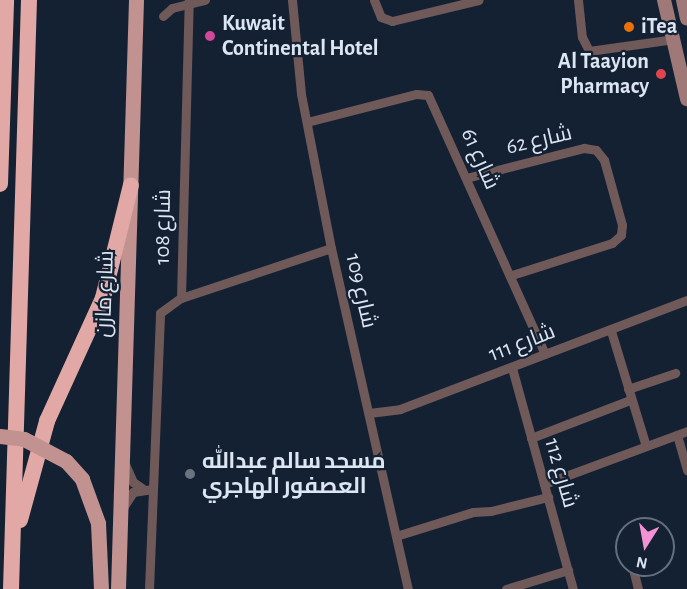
<!DOCTYPE html>
<meta charset="utf-8">
<style>
body{margin:0}
#map{position:relative;width:687px;height:589px;overflow:hidden;background:#142133;font-family:"Alegreya Sans",Cairo,sans-serif}
div>[style]{position:absolute}
.street>*{height:9px;margin:-4.5px;padding:0 4.5px;transform-origin:4.5px;border-radius:4.5px;background:#705959}
.secondary>*{height:14px;margin:-7px;padding:0 7px;transform-origin:7px;border-radius:7px;background:#9e7978}
.primary>*{height:15px;margin:-7.5px;padding:0 7.5px;transform-origin:7.5px;border-radius:7.5px;background:#c19290}
.highway>*{height:16px;margin:-8px;padding:0 8px;transform-origin:8px;border-radius:8px;background:#e1a8a6}
.primary-bridge>*{height:15px;margin:-7.5px;padding:0 7.5px;transform-origin:7.5px;border-radius:7.5px;background:#c19290}
.dots>*{width:16px;height:16px;translate:-50% -50%;box-sizing:border-box;border:3px solid #142133;border-radius:50%}
span{translate:-50% -50%;white-space:nowrap;text-align:center;line-height:1.15;-webkit-text-stroke:4.5px #142133;paint-order:stroke}
.poi-label{font-size:22px;color:#dce5f2;font-weight:700}
.left{translate:0 -50%;text-align:left}
.right{translate:-100% -50%;text-align:right}
.street-label{font-size:22px;color:#dce5f2}
.north{position:absolute;left:615px;top:517px;width:60px;height:60px;box-sizing:border-box;background:#142133;border:2px solid #646f7f;border-radius:50%;rotate:191deg;font-size:16px;font-weight:700;line-height:24px;text-align:center;color:#dce5f2}
.north::after{content:'';display:block;margin:auto;width:21px;height:27px;background:#f391d5;clip-path:polygon(50% 0,100% 100%,50% 72%,0 100%)}
</style>
<div id="map">
<div class="street">
<div style="left:292px;top:0;width:94px;rotate:84.5deg"></div>
<div style="left:301px;top:94px;width:157px;rotate:79deg"></div>
<div style="left:331px;top:248px;width:350px;rotate:77.3deg"></div>
<div style="left:374px;top:0;width:18px;rotate:68deg"></div>
<div style="left:381px;top:17px;width:12px;rotate:20deg"></div>
<div style="left:392px;top:21px;width:89px;rotate:-13.6deg"></div>
<div style="left:578px;top:0;width:37px;rotate:84deg"></div>
<div style="left:582px;top:37px;width:16px;rotate:63deg"></div>
<div style="left:589px;top:51px;width:86px;rotate:-8deg"></div>
<div style="left:163px;top:16px;width:12px;rotate:-42deg"></div>
<div style="left:172px;top:8px;width:34px;rotate:-14deg"></div>
<div style="left:307px;top:122px;width:113px;rotate:-14.4deg"></div>
<div style="left:416px;top:94px;width:12px;rotate:5deg"></div>
<div style="left:428px;top:95px;width:284px;rotate:65.7deg"></div>
<div style="left:466px;top:178px;width:122px;rotate:-14.3deg"></div>
<div style="left:584px;top:148px;width:12px;rotate:9deg"></div>
<div style="left:596px;top:150px;width:13px;rotate:51deg"></div>
<div style="left:604px;top:160px;width:67px;rotate:74.5deg"></div>
<div style="left:622px;top:225px;width:10px;rotate:96deg"></div>
<div style="left:621px;top:235px;width:12px;rotate:138deg"></div>
<div style="left:612px;top:243px;width:105px;rotate:162.3deg"></div>
<div style="left:181px;top:298px;width:298px;rotate:-88.5deg"></div>
<div style="left:611px;top:331px;width:120px;rotate:73.1deg"></div>
<div style="left:512px;top:368px;width:229px;rotate:74.6deg"></div>
<div style="left:628px;top:389px;width:50px;rotate:-18.8deg"></div>
<div style="left:369px;top:413px;width:31px;rotate:-7deg"></div>
<div style="left:400px;top:409px;width:307px;rotate:-20.8deg"></div>
<div style="left:677px;top:435px;width:37px;rotate:74deg"></div>
<div style="left:531px;top:438px;width:106px;rotate:-21deg"></div>
<div style="left:125px;top:464px;width:20px;rotate:66deg"></div>
<div style="left:133px;top:482px;width:11px;rotate:34deg"></div>
<div style="left:544px;top:484px;width:153px;rotate:-20.3deg"></div>
<div style="left:124px;top:506px;width:17px;rotate:-57deg"></div>
<div style="left:133px;top:492px;width:18px;rotate:-9deg"></div>
<div style="left:396px;top:536px;width:81px;rotate:-17.3deg"></div>
<div style="left:473px;top:512px;width:18px;rotate:-3deg"></div>
<div style="left:491px;top:511px;width:59px;rotate:-13.8deg"></div>
<div style="left:626px;top:539px;width:4px;rotate:76deg"></div>
<div style="left:632px;top:565px;width:25px;rotate:76deg"></div>
<div style="left:149px;top:589px;width:276px;rotate:-87.7deg"></div>
<div style="left:160px;top:313px;width:26px;rotate:-36deg"></div>
<div style="left:181px;top:298px;width:158px;rotate:-18.4deg"></div>
<div style="left:506px;top:589px;width:65px;rotate:-17deg"></div>
</div>
<div class="secondary">
<div style="left:664px;top:0;width:102px;rotate:76.9deg"></div>
<div style="left:683px;top:0;width:19px;rotate:78deg"></div>
</div>
<div class="primary">
<div style="left:98px;top:523px;width:66px;rotate:87.4deg"></div>
<div style="left:118px;top:589px;width:589px;rotate:-88.25deg"></div>
</div>
<div class="highway">
<div style="left:0;top:184px;width:184px;rotate:-88.1deg"></div>
<div style="left:20px;top:520px;width:103px;rotate:-74.7deg"></div>
<div style="left:47px;top:421px;width:135px;rotate:-65.5deg"></div>
<div style="left:103px;top:298px;width:116px;rotate:-76.1deg"></div>
<div style="left:11px;top:589px;width:589px;rotate:-88.25deg"></div>
</div>
<div class="primary-bridge">
<div style="left:0;top:436px;width:24px;rotate:7deg"></div>
<div style="left:24px;top:439px;width:47px;rotate:27.6deg"></div>
<div style="left:66px;top:461px;width:24px;rotate:48deg"></div>
<div style="left:82px;top:479px;width:47px;rotate:70deg"></div>
</div>
<div class="dots">
<div style="left:629px;top:27px;background:#e8710a"></div>
<div style="left:210px;top:36px;background:#d1479c"></div>
<div style="left:661px;top:74px;background:#e0444e"></div>
<div style="left:190px;top:474px;background:#6b7280"></div>
</div>
<div class="poi-label">
<span class="left" style="left:222px;top:36px">Kuwait<br>Continental Hotel</span>
<span class="left" style="left:641px;top:27px">iTea</span>
<span class="right" style="left:649px;top:74px">Al Taayion<br>Pharmacy</span>
<span class="left" style="left:202px;top:474px">مسجد سالم عبدالله<br>العصفور الهاجري</span>
</div>
<div class="street-label">
<span style="left:539px;top:140px;rotate:-13deg">شارع 62</span>
<span style="left:480px;top:159px;rotate:66deg">شارع 61</span>
<span style="left:163px;top:227px;rotate:-89deg">شارع 108</span>
<span style="left:361px;top:291px;rotate:77deg">شارع 109</span>
<span style="left:105px;top:294px;rotate:-88deg">شارع مازن</span>
<span style="left:522px;top:343px;rotate:-21deg">شارع 111</span>
<span style="left:561px;top:473px;rotate:74deg">شارع 112</span>
</div>
<div class="north">N</div>
</div>
